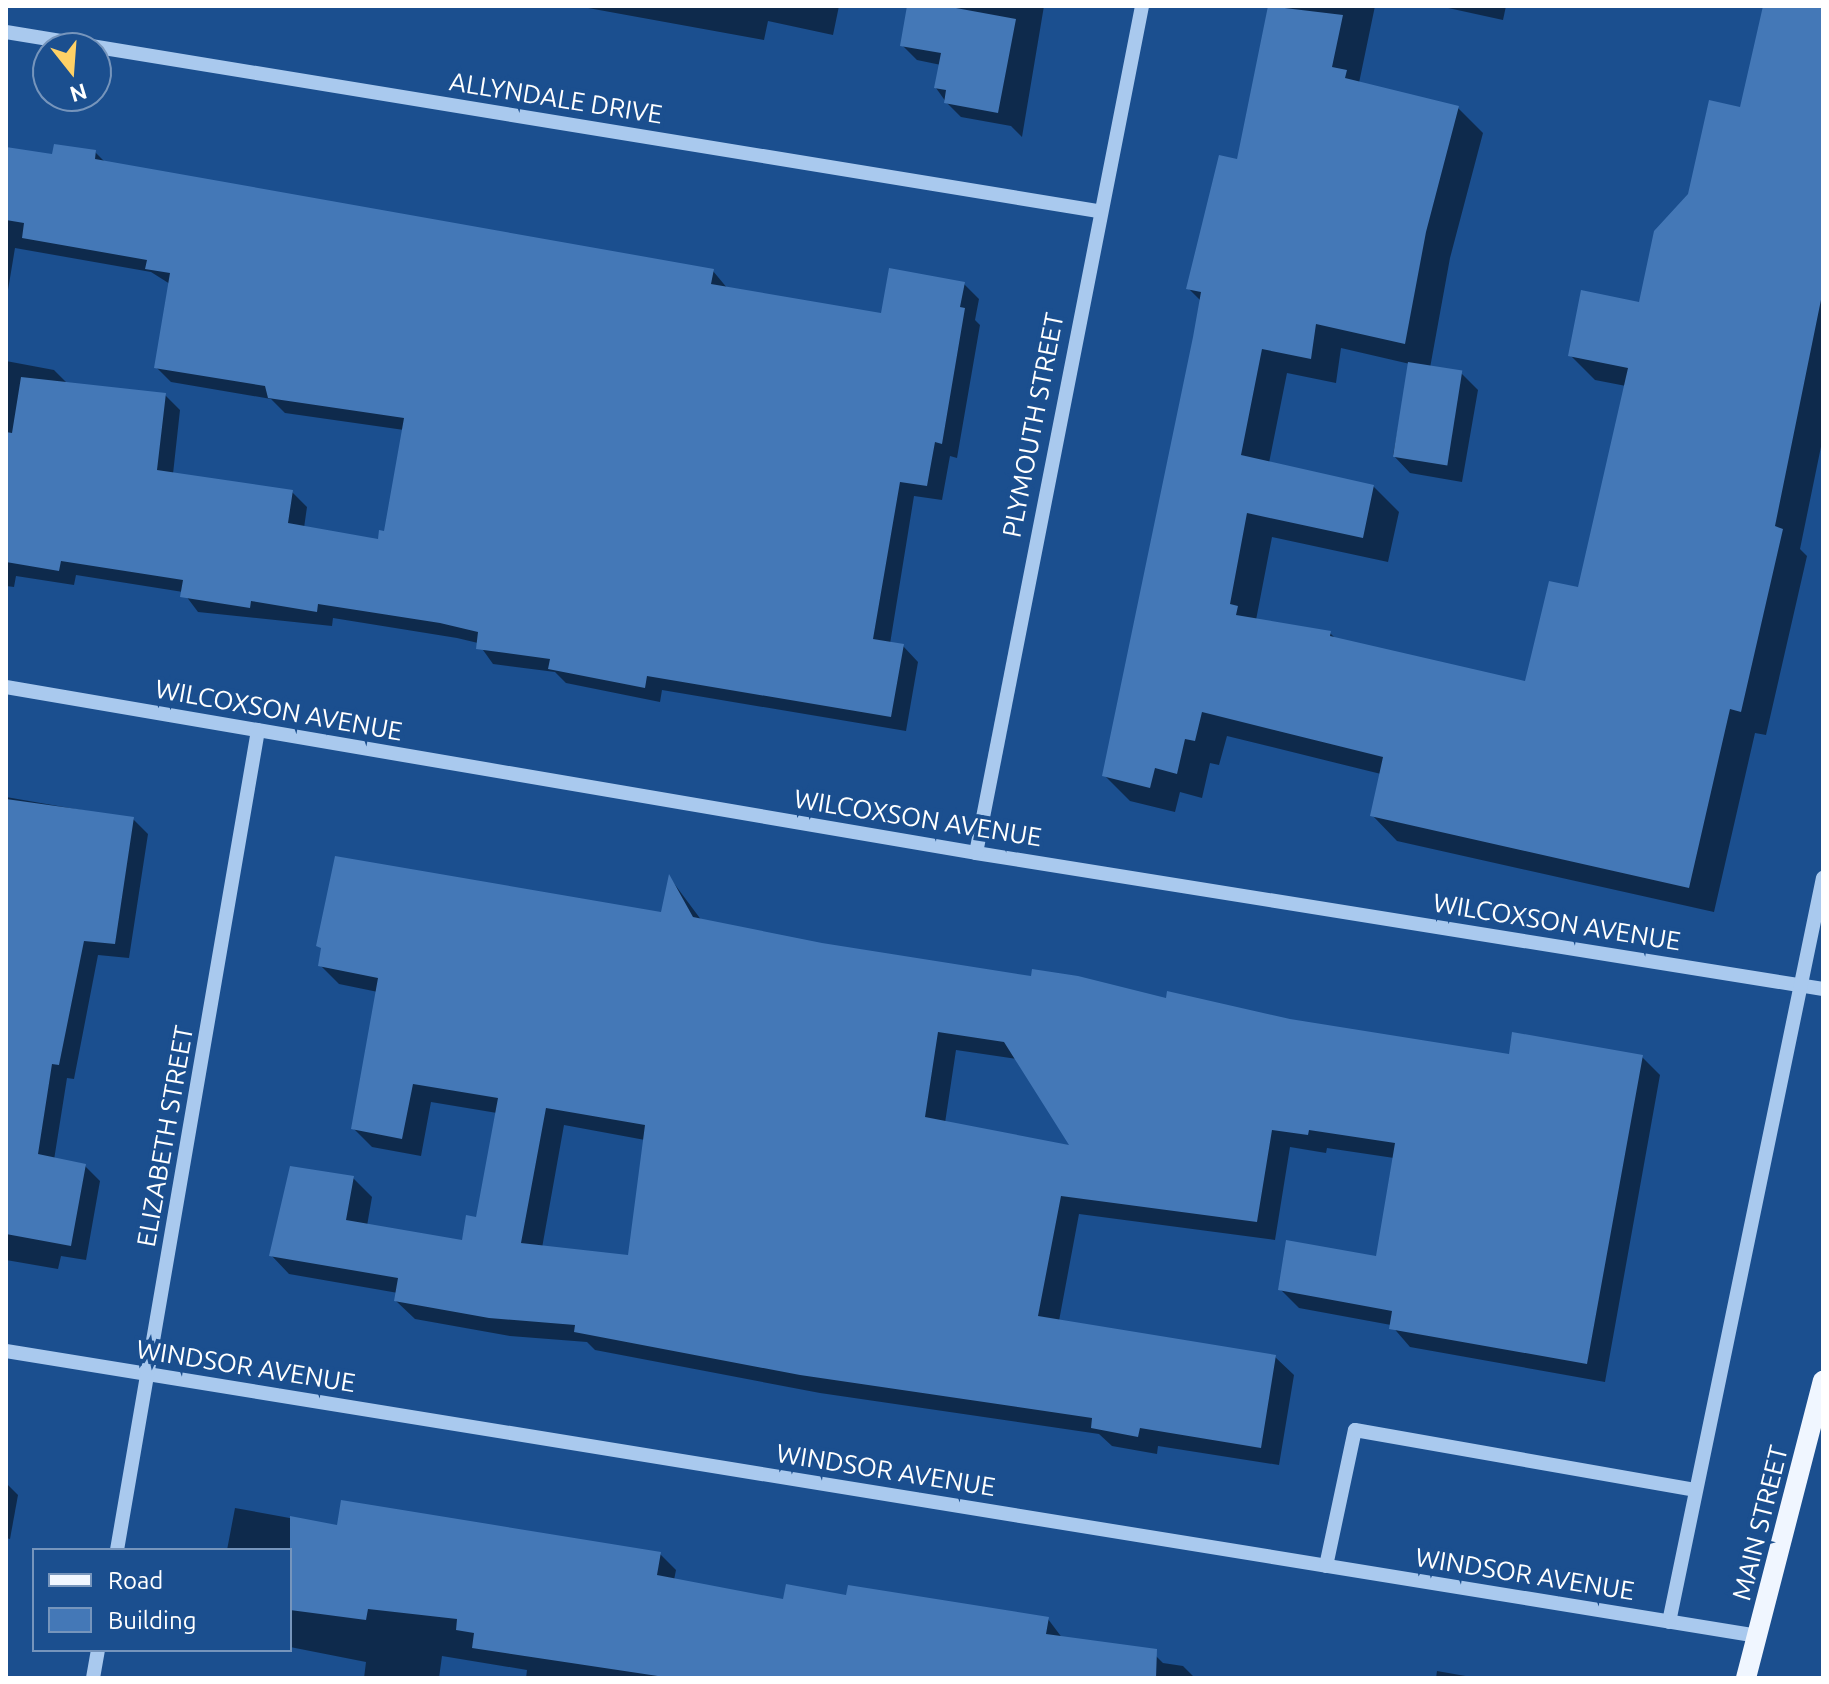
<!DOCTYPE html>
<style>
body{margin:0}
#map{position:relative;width:1829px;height:1684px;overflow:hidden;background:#1b4f8f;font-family:Ubuntu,sans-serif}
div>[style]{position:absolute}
.shadow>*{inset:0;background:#0007}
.building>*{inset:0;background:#4478b7;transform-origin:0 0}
.minor>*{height:14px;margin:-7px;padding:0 7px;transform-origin:7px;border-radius:7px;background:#a9c9ee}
.major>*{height:20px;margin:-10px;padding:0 10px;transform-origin:10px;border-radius:10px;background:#f0f6ff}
span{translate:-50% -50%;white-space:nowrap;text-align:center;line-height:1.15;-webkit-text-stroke:8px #1b4f8f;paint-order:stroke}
.street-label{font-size:26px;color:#fff}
.frame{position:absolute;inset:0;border:8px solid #fff;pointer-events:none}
.legend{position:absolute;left:32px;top:1548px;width:260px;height:104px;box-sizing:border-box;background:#1b4f8f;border:2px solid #7695bc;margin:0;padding:10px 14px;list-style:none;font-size:24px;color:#fff}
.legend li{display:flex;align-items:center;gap:16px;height:40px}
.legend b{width:40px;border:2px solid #7695bc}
.north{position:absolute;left:32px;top:32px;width:80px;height:80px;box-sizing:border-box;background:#1b4f8f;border:2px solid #7695bc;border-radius:50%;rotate:163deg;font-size:22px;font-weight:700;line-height:32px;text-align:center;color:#fff}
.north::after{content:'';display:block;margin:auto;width:28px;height:36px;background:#ffd166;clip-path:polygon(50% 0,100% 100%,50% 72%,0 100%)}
</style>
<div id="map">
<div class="shadow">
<div style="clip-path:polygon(577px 6px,839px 6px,833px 35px,768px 21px,764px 40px)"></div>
<div style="clip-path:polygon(909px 6px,1044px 6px,1022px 137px,1011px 126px,961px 117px,946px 102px,936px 88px,941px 65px,917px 60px,902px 45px)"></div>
<div style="clip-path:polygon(1269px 6px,1375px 6px,1359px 83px,1458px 108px,1483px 133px,1450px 258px,1430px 368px,1461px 373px,1478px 390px,1462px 482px,1410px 473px,1393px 455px,1410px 364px,1341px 348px,1336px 383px,1287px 373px,1269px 463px,1373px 486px,1399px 512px,1388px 562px,1272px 537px,1256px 620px,1330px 633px,1337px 640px,1527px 683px,1579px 590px,1626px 386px,1595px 380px,1570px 355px,1641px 305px,1690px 195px,1741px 109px,1765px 6px,1823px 6px,1823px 437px,1800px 549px,1807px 556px,1766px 735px,1755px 733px,1714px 912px,1397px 841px,1372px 815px,1381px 774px,1227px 736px,1219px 765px,1210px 763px,1202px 798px,1180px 792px,1175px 812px,1130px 801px,1105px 776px,1201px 301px,1188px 288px,1238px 162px)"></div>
<div style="clip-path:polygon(1439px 6px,1506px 6px,1503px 20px)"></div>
<div style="clip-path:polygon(6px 148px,53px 157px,95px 152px,107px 164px,713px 271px,728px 289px,883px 315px,964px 284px,979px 299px,975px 320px,980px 325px,957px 458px,950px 456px,942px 500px,914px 496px,890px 644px,903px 646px,918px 662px,906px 731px,662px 690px,660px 702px,566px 683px,555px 672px,493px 664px,478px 643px,457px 638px,333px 618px,332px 626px,198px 612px,183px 592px,76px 575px,74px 585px,16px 576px,14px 587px,6px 586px,6px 361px,54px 370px,68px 384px,165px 395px,180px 410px,173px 474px,292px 492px,307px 507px,304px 528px,380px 541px,386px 534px,404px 430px,285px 413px,271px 399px,171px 382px,156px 367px,170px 284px,151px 272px,15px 248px,6px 302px)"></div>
<div style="clip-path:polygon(6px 797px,133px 819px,148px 834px,129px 958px,98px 955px,74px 1079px,67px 1078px,54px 1160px,85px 1166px,100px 1181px,86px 1260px,61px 1256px,58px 1269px,6px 1260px)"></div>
<div style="clip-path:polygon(evenodd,670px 878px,702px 921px,821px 944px,1510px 1056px,1642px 1057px,1660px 1075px,1605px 1382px,1410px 1347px,1391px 1325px,1299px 1308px,1280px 1289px,1378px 1259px,1394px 1158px,1327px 1148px,1326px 1153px,1290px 1147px,1275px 1240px,1079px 1214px,1059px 1321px,1275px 1357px,1294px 1375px,1279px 1465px,1158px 1446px,1157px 1454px,1112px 1446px,1099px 1434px,820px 1393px,595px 1350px,587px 1342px,510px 1336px,415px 1319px,396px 1301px,398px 1293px,289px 1274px,271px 1255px,353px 1178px,372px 1197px,367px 1226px,463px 1242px,478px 1219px,497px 1113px,431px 1102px,421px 1156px,372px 1147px,354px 1129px,378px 992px,339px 984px,320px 965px,663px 915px,670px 878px,956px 1050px,1017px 1059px,1073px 1148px,945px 1123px,956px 1050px,670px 878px,564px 1125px,645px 1140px,630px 1257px,542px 1248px,564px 1125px)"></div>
<div style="clip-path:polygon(6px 1483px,18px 1495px,10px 1539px,6px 1538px)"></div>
<div style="clip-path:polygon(342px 1502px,660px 1554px,676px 1570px,674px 1580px,785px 1601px,848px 1598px,1048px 1619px,1063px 1639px,1150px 1650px,1163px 1663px,1183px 1666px,1195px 1678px,526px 1678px,527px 1670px,442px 1656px,439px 1678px,364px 1678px,366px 1662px,290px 1647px,290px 1550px,227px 1550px,235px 1508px,339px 1527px)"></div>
<div style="clip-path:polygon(1437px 1671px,1477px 1678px,1436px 1678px)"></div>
</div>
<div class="building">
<div style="clip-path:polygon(907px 6px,945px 6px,1016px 19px,998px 113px,944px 103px,946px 90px,934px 88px,941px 53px,900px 46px)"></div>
<div style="clip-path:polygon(1268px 6px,1343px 15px,1332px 67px,1347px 70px,1345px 78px,1459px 106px,1426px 232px,1405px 344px,1316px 324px,1311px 359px,1262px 349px,1241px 455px,1374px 485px,1363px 538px,1247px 513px,1230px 604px,1238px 606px,1236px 615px,1331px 631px,1330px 636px,1525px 681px,1549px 581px,1578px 587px,1628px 368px,1568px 356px,1581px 290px,1639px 302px,1654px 231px,1688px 194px,1709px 100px,1740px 107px,1763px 6px,1823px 6px,1823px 290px,1775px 526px,1783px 529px,1741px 712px,1730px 709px,1689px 888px,1370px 816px,1383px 757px,1202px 712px,1195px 741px,1185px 739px,1177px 774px,1155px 768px,1150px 788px,1102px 776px,1193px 337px,1201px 292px,1186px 289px,1219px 155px,1237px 159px)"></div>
<div style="clip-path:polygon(54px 144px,96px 150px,95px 159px,714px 269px,711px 284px,881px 313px,889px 268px,965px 282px,960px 307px,965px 308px,942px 444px,935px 442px,927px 486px,900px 482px,873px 639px,904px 644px,891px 717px,647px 676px,645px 688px,548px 669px,550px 659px,476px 649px,478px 632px,440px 623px,318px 604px,317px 612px,251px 601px,250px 608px,180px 597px,183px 580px,61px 561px,59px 571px,6px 562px,6px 432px,12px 433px,21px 377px,166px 393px,157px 470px,293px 490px,288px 523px,378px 539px,379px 530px,384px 531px,404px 418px,268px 398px,265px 386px,154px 368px,170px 273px,145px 269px,147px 260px,22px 238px,24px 223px,6px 220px,6px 147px,52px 154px)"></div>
<div style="left:1408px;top:362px;width:55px;height:96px;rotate:9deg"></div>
<div style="clip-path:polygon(6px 799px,134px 817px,115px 944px,84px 941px,59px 1065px,52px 1064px,38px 1154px,86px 1164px,71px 1246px,6px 1234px)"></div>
<div style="clip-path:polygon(evenodd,335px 856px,661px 912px,669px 874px,693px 917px,822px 943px,1031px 976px,1032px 969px,1078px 976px,1166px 998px,1167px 991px,1290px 1019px,1509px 1054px,1512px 1032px,1643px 1055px,1587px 1364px,1389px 1329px,1392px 1311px,1278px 1290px,1286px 1240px,1376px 1256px,1395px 1143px,1309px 1130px,1308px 1135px,1272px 1130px,1257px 1222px,1061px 1196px,1038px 1316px,1276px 1355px,1261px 1448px,1140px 1428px,1138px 1437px,1091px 1428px,1092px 1418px,800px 1375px,574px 1332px,575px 1325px,489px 1318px,394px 1301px,398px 1278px,269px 1256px,290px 1166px,354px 1176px,346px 1220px,462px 1240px,466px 1215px,476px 1217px,498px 1098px,413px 1084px,402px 1139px,351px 1129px,378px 978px,318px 966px,321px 948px,316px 946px,335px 856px,938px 1032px,1004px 1042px,1069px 1145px,925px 1117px,938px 1032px,335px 856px,546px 1108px,645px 1125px,628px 1255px,521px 1243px,546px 1108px)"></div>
<div style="clip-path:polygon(341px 1500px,661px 1552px,657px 1575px,783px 1599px,786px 1584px,846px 1595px,848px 1585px,1049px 1617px,1046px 1634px,1157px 1649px,1156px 1678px,671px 1678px,472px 1648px,474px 1633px,456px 1630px,457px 1619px,368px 1609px,366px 1620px,290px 1610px,290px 1516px,337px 1525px)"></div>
</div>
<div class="minor">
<div style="left:6px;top:32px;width:1107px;rotate:9.31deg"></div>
<div style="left:6px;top:687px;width:984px;rotate:9.71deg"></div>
<div style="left:976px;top:853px;width:858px;rotate:9.12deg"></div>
<div style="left:976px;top:853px;width:863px;rotate:-78.91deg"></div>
<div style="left:6px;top:1351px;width:1775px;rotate:9.24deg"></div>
<div style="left:117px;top:1550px;width:832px;rotate:-80.24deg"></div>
<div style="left:1326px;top:1566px;width:139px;rotate:-78deg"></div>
<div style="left:1355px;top:1430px;width:345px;rotate:10deg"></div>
<div style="left:1669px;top:1622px;width:760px;rotate:-78.31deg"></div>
<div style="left:93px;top:1678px;width:28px;rotate:-80deg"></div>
</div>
<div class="major">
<div style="left:1746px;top:1678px;width:307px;rotate:-75.5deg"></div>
</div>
<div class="street-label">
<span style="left:556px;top:98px;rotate:9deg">ALLYNDALE DRIVE</span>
<span style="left:1033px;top:425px;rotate:-79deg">PLYMOUTH STREET</span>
<span style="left:279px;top:710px;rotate:10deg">WILCOXSON AVENUE</span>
<span style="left:918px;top:818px;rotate:9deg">WILCOXSON AVENUE</span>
<span style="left:1557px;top:922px;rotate:9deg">WILCOXSON AVENUE</span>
<span style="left:165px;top:1136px;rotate:-80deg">ELIZABETH STREET</span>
<span style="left:246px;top:1366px;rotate:9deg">WINDSOR AVENUE</span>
<span style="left:886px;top:1470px;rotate:9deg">WINDSOR AVENUE</span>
<span style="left:1760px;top:1523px;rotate:-76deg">MAIN STREET</span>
<span style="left:1525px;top:1574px;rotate:9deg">WINDSOR AVENUE</span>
</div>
<div class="frame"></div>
<ul class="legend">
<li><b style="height:10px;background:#f0f6ff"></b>Road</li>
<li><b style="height:22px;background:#4478b7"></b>Building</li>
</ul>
<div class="north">N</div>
</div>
